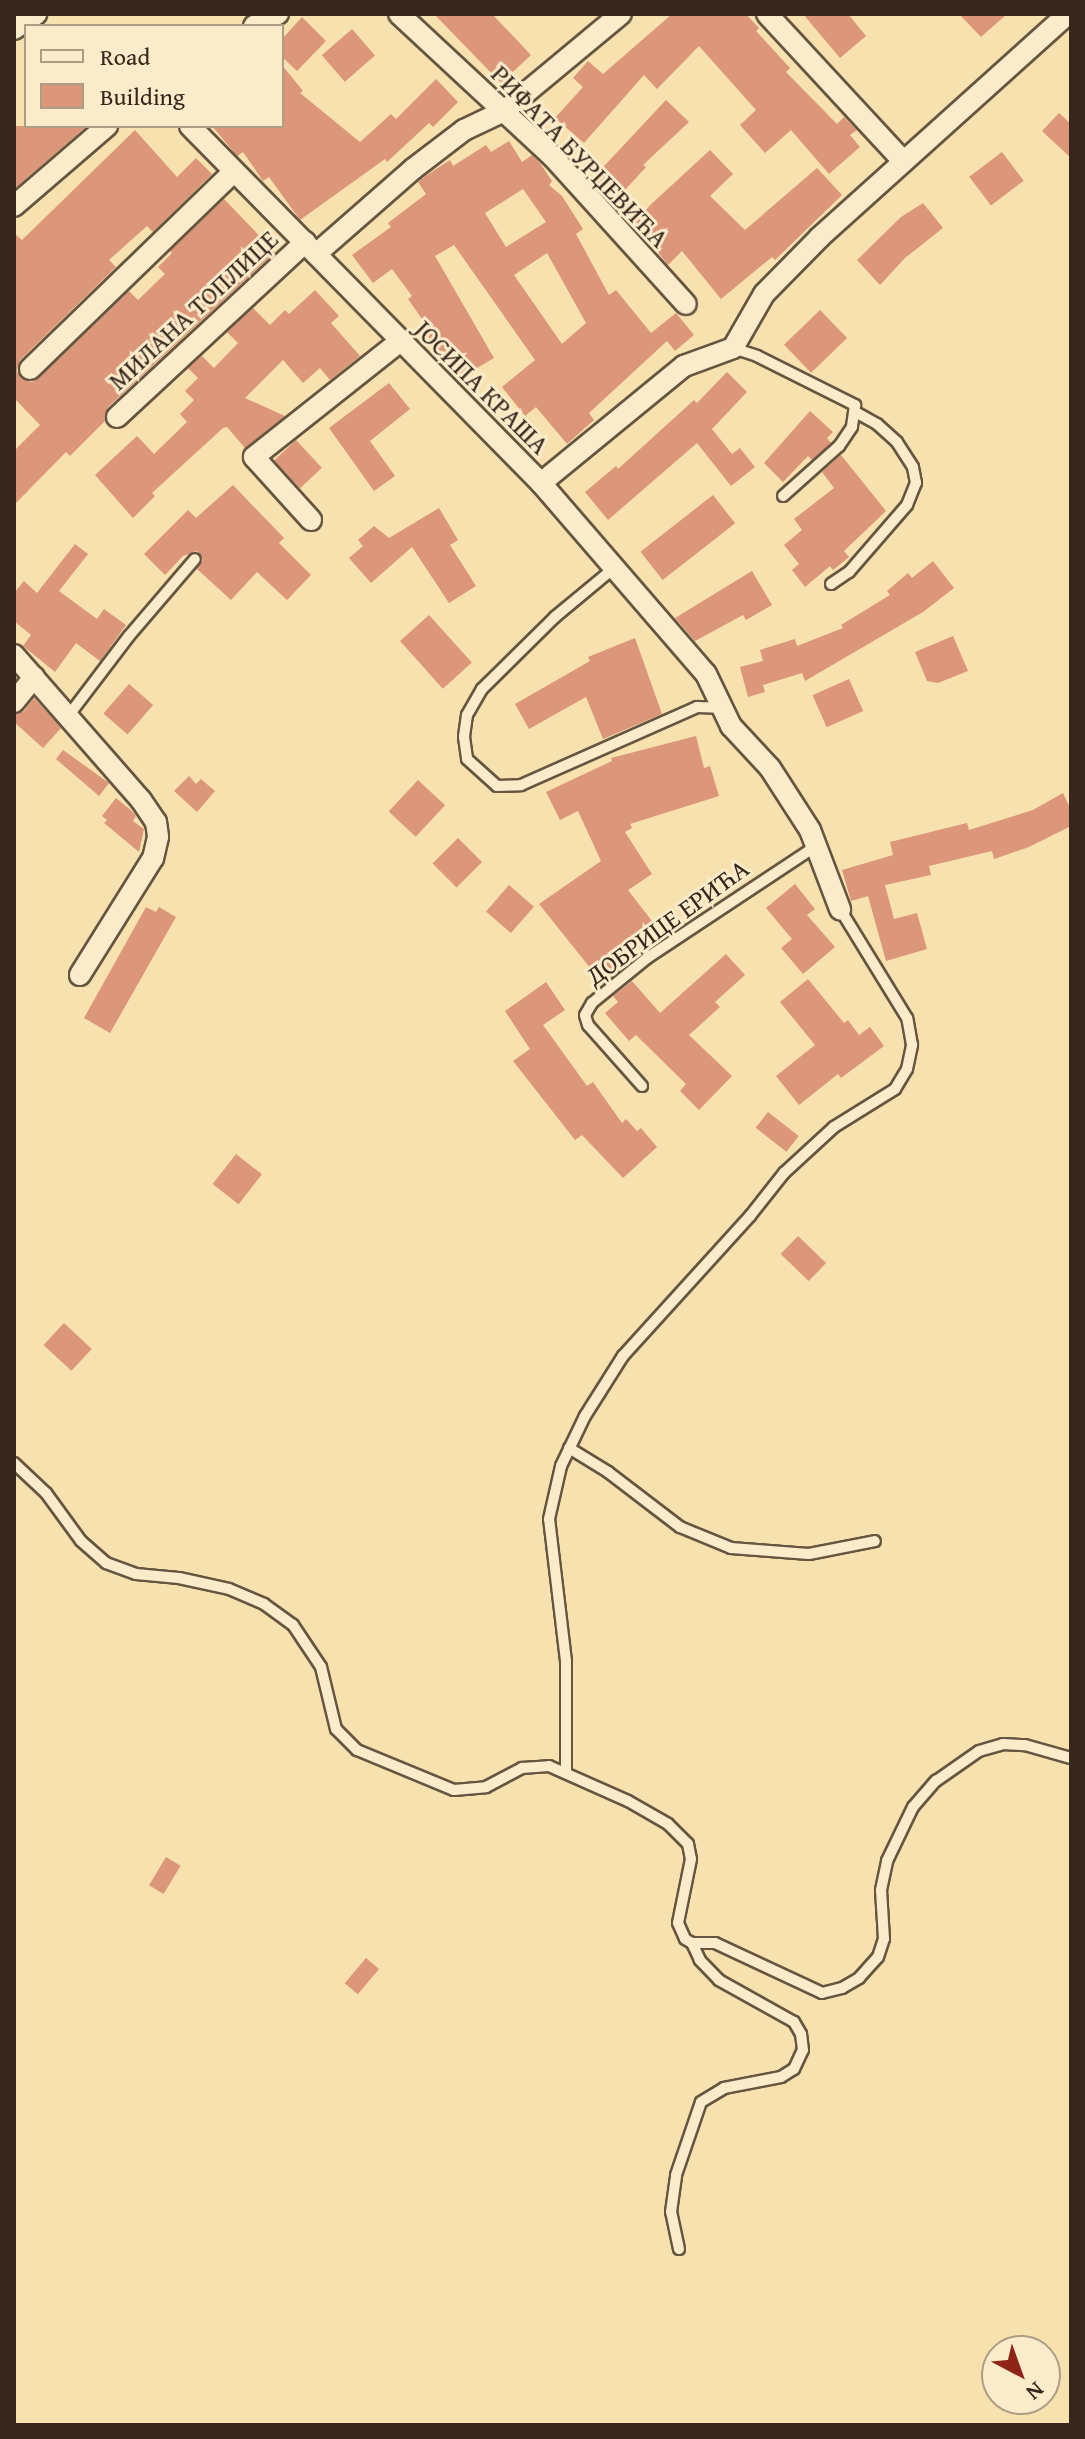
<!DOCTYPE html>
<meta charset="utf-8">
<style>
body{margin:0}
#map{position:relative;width:1085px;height:2439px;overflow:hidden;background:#f7e1af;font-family:"Gentium Book Plus",serif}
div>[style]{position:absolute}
.building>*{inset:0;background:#dc9679;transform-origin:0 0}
.roads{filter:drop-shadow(2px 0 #665540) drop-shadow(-2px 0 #665540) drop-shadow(0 2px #665540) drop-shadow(0 -2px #665540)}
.service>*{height:10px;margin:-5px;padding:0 5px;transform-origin:5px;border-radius:5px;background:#faeccb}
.minor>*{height:20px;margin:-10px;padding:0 10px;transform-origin:10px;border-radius:10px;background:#faeccb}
span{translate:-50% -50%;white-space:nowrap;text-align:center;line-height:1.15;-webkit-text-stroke:6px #faeccb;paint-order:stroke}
.street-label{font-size:26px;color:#36261b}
.frame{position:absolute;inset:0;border:16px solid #36261b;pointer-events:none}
.legend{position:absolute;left:24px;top:24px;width:260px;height:104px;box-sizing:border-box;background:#faeccb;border:2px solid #ac9d85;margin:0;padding:10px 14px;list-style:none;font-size:24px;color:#36261b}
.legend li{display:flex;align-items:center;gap:16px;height:40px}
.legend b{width:40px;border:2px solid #ac9d85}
.north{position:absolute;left:981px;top:2335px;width:80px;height:80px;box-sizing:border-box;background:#faeccb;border:2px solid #ac9d85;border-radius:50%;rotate:139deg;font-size:22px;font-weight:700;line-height:32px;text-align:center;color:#36261b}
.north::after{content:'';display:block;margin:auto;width:28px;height:36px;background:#8f2418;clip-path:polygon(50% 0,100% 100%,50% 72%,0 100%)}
</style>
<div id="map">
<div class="building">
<div style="clip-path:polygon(434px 14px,492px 14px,531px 55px,501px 83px)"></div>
<div style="clip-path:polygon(672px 14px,746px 14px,759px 28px,756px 31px,790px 68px,786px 72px,837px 124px,844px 117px,857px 130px,850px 135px,860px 147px,829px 174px,791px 130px,765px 153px,740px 125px,756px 110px,699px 46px,657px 89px,644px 75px,584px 143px,555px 118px,583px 87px,573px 78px,588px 61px,603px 74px)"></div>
<div style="clip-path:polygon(803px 14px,848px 14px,866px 36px,840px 58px)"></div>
<div style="clip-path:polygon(959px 14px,1007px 14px,981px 37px)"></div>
<div style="clip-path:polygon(302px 17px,326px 41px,297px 71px,282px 57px,282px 39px)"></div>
<div style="left:352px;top:29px;width:35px;height:40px;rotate:49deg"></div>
<div style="clip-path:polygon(282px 65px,303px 91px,300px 93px,360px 142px,391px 114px,396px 119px,436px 79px,458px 102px,433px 127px,429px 123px,387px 162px,385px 159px,300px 220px,269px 177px,263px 181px,243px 152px,237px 156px,212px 126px,282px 126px)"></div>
<div style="clip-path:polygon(666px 100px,689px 122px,643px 165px,646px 167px,614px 202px,608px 199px,591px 180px)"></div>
<div style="clip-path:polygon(1059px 113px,1071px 124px,1071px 158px,1042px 131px)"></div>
<div style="clip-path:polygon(14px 126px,87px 126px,14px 189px)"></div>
<div style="clip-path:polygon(135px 130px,177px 177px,196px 158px,212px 174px,153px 232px,147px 226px,109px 260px,116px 267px,20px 360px,17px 371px,21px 379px,32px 382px,39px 378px,129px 291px,138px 300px,165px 274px,158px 267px,172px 253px,170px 251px,224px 199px,275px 252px,108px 407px,105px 421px,70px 456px,66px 452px,14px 505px,14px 451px,40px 425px,14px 398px,14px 233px,22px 240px)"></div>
<div style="clip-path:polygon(evenodd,509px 141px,522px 162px,532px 155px,540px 163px,552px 181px,549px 185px,562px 196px,583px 229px,576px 234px,609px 295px,616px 290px,651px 333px,676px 313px,694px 335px,675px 351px,667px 341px,589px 413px,594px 420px,567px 444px,536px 407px,525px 416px,502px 387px,535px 360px,454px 245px,435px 256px,494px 358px,458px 379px,444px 354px,440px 356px,425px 331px,429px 329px,408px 299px,412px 296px,392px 269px,373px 283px,352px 255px,391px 227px,388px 223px,426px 194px,418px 182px,427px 175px,450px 160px,453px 166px,486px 145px,491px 152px,509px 141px,523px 189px,546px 222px,506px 247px,485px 213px,523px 189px,509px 141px,547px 253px,586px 323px,562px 344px,514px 275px,547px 253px)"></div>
<div style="clip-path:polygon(710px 150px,733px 174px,710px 196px,745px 230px,817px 168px,842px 195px,775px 260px,772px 257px,721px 299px,682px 251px,668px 265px,633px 221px)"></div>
<div style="left:1002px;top:152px;width:36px;height:41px;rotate:53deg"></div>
<div style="clip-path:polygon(923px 203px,943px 228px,905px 258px,880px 285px,857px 260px,901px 217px)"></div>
<div style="clip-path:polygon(315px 290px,339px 316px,331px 323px,360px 356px,330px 380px,320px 368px,303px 383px,283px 360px,245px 398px,285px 416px,245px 448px,227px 427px,223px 428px,152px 493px,155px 496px,133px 518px,95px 475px,137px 436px,154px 454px,187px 422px,180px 414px,194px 400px,185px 391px,198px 378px,188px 368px,202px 356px,214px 368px,238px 343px,227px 332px,253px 308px,270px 325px,285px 310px,289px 314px)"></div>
<div style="left:820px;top:310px;width:39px;height:50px;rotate:46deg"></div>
<div style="clip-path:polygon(727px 372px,747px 392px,712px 429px,732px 454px,740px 448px,755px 467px,731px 486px,697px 443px,608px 520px,585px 492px,616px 466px,618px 469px,694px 400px,697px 403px)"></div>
<div style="clip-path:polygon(389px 383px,410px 409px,370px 441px,395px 476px,374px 491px,329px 428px)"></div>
<div style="clip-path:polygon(810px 411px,833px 432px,827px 438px,831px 443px,812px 460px,808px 456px,783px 482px,764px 463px)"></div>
<div style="left:296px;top:440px;width:38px;height:30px;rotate:47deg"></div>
<div style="clip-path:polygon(841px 455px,886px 511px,844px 551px,849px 557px,833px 570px,830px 566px,805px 587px,792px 570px,799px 564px,784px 545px,802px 530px,794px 519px,834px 488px,822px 472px)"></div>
<div style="clip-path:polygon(233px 485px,284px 538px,279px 543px,311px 575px,287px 600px,257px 572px,231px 600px,197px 569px,203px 560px,197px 551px,183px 556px,165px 575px,144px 554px,188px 510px,196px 518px)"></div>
<div style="left:713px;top:495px;width:36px;height:92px;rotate:52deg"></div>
<div style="clip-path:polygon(439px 508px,458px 540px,450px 545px,476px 586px,449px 603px,412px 547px,371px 583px,349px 558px,363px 546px,358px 540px,374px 526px,389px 538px)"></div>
<div style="clip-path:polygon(75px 544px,88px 554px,59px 591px,97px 619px,104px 609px,126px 625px,100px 661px,76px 643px,55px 672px,23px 646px,31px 635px,14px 621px,14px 593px,24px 581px,37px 593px)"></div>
<div style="clip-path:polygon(933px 561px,954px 588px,923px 612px,805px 681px,802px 673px,763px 685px,765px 692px,748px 697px,740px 667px,763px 661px,760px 650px,795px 639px,797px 646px,843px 628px,841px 625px,890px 595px,887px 591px,908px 573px,912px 578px)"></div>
<div style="clip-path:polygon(752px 571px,772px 605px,746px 620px,743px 615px,695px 641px,675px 618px)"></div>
<div style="left:429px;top:615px;width:64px;height:39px;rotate:48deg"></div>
<div style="clip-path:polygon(953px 636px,968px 671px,938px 683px,927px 681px,915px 652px)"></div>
<div style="clip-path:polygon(635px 638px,662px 714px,603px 739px,586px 697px,529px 729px,515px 704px,590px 661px,588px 657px)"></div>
<div style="left:849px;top:679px;width:35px;height:40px;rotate:66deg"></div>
<div style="left:129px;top:684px;width:32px;height:39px;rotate:41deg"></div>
<div style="clip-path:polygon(34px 698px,61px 728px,43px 748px,14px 722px,14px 715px,24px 711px)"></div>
<div style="clip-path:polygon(696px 736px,704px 768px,710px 766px,719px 796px,630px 824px,632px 828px,625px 832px,652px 874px,628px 890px,655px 925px,617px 953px,626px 964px,603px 984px,539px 904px,601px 861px,578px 811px,560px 820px,546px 792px,612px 761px,611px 758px)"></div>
<div style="clip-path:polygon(63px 750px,109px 783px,99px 796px,56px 759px)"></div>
<div style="clip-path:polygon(189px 776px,196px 784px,201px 779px,215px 791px,197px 812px,174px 791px)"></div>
<div style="left:418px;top:780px;width:37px;height:43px;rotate:43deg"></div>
<div style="clip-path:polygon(1063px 793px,1071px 810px,1071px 826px,1029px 847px,994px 859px,992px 851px,929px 866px,931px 875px,885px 885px,894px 919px,917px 913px,927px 949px,886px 961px,868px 896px,851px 901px,842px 870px,893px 855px,890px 842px,967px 823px,969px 830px,1033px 810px)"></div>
<div style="clip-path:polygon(116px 798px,133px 812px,136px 816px,133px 821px,144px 829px,139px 852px,104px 823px,107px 820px,102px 816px)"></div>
<div style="left:458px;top:838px;width:34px;height:36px;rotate:45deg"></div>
<div style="clip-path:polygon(795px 884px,815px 909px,807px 915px,835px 947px,803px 974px,781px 948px,792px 939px,766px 908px)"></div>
<div style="left:509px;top:885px;width:33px;height:35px;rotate:41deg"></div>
<div style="clip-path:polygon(146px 907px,156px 912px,159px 907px,176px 917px,110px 1033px,84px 1018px)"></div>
<div style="clip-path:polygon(726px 954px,745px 975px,715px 1002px,720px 1007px,689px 1035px,732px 1076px,699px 1110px,680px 1091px,686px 1084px,636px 1035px,629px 1041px,605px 1013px,618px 1002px,613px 996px,632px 981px,660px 1013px)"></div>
<div style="clip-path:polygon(808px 979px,844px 1023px,848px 1020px,859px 1035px,870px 1027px,884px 1046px,841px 1078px,838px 1074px,799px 1105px,776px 1076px,815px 1045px,780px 1002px)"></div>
<div style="clip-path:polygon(546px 982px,565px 1010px,543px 1025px,587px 1086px,593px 1082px,622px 1123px,626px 1119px,637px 1131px,641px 1128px,657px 1147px,623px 1178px,582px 1135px,575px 1140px,513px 1061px,530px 1049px,505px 1011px)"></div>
<div style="left:768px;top:1112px;width:39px;height:20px;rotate:38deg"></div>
<div style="left:236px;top:1154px;width:33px;height:38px;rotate:38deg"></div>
<div style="left:798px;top:1236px;width:39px;height:25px;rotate:44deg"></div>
<div style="left:64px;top:1323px;width:38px;height:30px;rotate:43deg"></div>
<div style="left:166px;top:1857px;width:17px;height:33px;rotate:31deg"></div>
<div style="left:366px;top:1958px;width:17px;height:33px;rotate:40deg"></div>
</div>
<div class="roads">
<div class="service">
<div style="left:733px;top:348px;width:25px;rotate:18deg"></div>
<div style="left:757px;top:356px;width:110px;rotate:26.6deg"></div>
<div style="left:855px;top:405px;width:22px;rotate:98deg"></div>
<div style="left:852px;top:427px;width:23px;rotate:124deg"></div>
<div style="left:839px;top:446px;width:75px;rotate:138.2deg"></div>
<div style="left:614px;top:568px;width:77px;rotate:140.3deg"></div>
<div style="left:555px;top:617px;width:103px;rotate:135.4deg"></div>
<div style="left:482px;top:689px;width:30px;rotate:120deg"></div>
<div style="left:467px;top:715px;width:22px;rotate:98deg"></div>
<div style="left:464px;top:737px;width:22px;rotate:82deg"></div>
<div style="left:467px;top:759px;width:40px;rotate:42deg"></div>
<div style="left:497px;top:786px;width:24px;rotate:-2deg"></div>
<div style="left:521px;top:785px;width:193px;rotate:-23.9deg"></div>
<div style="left:697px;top:707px;width:23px;rotate:2deg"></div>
<div style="left:831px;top:584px;width:22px;rotate:-34deg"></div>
<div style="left:849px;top:572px;width:89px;rotate:-49.1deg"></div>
<div style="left:907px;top:505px;width:24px;rotate:-68deg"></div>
<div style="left:916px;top:483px;width:16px;rotate:-101deg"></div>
<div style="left:913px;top:467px;width:30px;rotate:-123deg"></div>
<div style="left:897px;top:442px;width:27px;rotate:-138deg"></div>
<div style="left:877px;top:424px;width:23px;rotate:-151deg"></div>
<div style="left:69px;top:715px;width:99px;rotate:-52.8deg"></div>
<div style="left:129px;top:636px;width:101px;rotate:-49.4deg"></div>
<div style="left:642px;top:1086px;width:81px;rotate:-131.5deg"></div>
<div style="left:588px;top:1025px;width:10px;rotate:-107deg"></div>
<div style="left:585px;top:1015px;width:14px;rotate:-60deg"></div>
<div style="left:592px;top:1003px;width:71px;rotate:-39.3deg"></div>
<div style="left:647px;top:958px;width:203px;rotate:-33.5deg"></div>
<div style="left:569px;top:1448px;width:46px;rotate:31.6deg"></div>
<div style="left:608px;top:1472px;width:91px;rotate:37.4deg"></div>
<div style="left:680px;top:1527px;width:55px;rotate:22.4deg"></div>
<div style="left:731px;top:1548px;width:78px;rotate:4.4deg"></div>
<div style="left:809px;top:1554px;width:67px;rotate:-11.1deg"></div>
<div style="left:14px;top:1463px;width:44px;rotate:43.2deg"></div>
<div style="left:46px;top:1493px;width:59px;rotate:53.9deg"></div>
<div style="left:81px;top:1541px;width:33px;rotate:41deg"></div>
<div style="left:106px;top:1563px;width:32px;rotate:20deg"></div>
<div style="left:136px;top:1574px;width:43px;rotate:5.3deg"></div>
<div style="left:179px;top:1578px;width:51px;rotate:12.4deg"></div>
<div style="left:229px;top:1589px;width:38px;rotate:23deg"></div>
<div style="left:264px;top:1604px;width:36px;rotate:36deg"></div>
<div style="left:293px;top:1625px;width:50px;rotate:56.3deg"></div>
<div style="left:321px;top:1667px;width:64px;rotate:76.4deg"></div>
<div style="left:336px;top:1729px;width:30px;rotate:45deg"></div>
<div style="left:357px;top:1750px;width:105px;rotate:22.4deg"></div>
<div style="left:454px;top:1790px;width:32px;rotate:-5deg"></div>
<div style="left:486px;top:1787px;width:41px;rotate:-27.8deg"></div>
<div style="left:522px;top:1768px;width:27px;rotate:-4deg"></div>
<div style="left:549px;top:1766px;width:86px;rotate:23.9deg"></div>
<div style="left:628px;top:1801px;width:46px;rotate:29.9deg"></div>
<div style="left:668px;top:1824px;width:28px;rotate:45deg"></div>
<div style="left:688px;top:1844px;width:15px;rotate:79deg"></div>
<div style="left:691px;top:1859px;width:65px;rotate:101.5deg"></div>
<div style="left:678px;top:1923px;width:17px;rotate:66deg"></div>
<div style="left:685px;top:1939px;width:8px;rotate:30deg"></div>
<div style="left:692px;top:1943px;width:23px"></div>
<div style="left:715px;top:1943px;width:118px;rotate:25deg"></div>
<div style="left:822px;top:1993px;width:21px;rotate:-14deg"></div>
<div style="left:842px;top:1988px;width:20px;rotate:-30deg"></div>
<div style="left:859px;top:1978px;width:28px;rotate:-48deg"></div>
<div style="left:878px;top:1957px;width:19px;rotate:-72deg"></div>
<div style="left:884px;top:1939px;width:49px;rotate:-93.5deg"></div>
<div style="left:881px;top:1890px;width:30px;rotate:-78deg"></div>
<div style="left:887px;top:1861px;width:60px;rotate:-64.3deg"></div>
<div style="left:913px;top:1807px;width:35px;rotate:-49deg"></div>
<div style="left:936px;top:1781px;width:52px;rotate:-34.9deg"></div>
<div style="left:979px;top:1751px;width:25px;rotate:-16deg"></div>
<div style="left:1003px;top:1744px;width:22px;rotate:3deg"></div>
<div style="left:1025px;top:1745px;width:48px;rotate:15.8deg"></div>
<div style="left:566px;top:1773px;width:112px;rotate:-90deg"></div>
<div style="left:566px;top:1661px;width:143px;rotate:-96.8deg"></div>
<div style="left:549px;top:1519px;width:54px;rotate:-77.2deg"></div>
<div style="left:561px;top:1466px;width:55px;rotate:-64.4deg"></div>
<div style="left:585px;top:1416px;width:71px;rotate:-57.7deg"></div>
<div style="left:623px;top:1356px;width:189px;rotate:-47.8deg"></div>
<div style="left:750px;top:1216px;width:55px;rotate:-51.7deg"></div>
<div style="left:784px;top:1173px;width:68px;rotate:-42.6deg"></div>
<div style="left:834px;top:1127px;width:72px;rotate:-31.9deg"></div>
<div style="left:895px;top:1089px;width:23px;rotate:-59deg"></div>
<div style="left:907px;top:1069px;width:25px;rotate:-78deg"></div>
<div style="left:912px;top:1045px;width:27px;rotate:-100deg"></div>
<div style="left:907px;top:1018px;width:128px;rotate:-121.6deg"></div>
<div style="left:679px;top:2249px;width:38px;rotate:-102deg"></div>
<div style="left:671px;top:2212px;width:37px;rotate:-82deg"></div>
<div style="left:676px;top:2175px;width:77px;rotate:-71.1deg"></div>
<div style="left:701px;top:2102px;width:27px;rotate:-31deg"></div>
<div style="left:724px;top:2088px;width:58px;rotate:-10.9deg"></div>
<div style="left:781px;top:2077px;width:15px;rotate:-32deg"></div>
<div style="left:794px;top:2069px;width:21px;rotate:-65deg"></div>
<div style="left:803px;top:2050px;width:16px;rotate:-97deg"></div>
<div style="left:801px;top:2034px;width:14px;rotate:-120deg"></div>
<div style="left:794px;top:2022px;width:86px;rotate:-150.8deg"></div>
<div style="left:719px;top:1980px;width:28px;rotate:-134deg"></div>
<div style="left:700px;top:1960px;width:19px;rotate:-115deg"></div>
</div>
<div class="minor">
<div style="left:399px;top:14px;width:210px;rotate:42.9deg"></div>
<div style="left:553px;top:157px;width:198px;rotate:47.9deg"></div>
<div style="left:767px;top:14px;width:200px;rotate:47.2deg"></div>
<div style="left:254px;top:26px;width:27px;rotate:-27deg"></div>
<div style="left:14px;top:29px;width:27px;rotate:-34deg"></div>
<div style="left:190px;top:126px;width:501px;rotate:45.49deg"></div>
<div style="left:541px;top:483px;width:185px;rotate:-39.3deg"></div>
<div style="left:684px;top:366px;width:52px;rotate:-20.2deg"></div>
<div style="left:733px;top:348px;width:62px;rotate:-60.1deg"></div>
<div style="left:764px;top:294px;width:80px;rotate:-45.5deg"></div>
<div style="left:820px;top:237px;width:334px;rotate:-42deg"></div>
<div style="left:14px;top:206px;width:123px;rotate:-40.7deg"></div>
<div style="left:316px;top:254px;width:129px;rotate:-41.2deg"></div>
<div style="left:413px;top:169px;width:64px;rotate:-37.4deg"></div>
<div style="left:464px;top:130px;width:44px;rotate:-25.4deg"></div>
<div style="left:504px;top:111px;width:152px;rotate:-39.7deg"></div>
<div style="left:30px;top:369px;width:281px;rotate:-44.1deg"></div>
<div style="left:117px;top:417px;width:257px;rotate:-42.9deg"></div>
<div style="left:541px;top:483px;width:252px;rotate:49.2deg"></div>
<div style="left:706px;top:674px;width:58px;rotate:64.3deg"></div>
<div style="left:731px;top:726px;width:57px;rotate:47.1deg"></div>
<div style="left:770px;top:768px;width:74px;rotate:57.2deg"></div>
<div style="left:810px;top:830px;width:85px;rotate:69.2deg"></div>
<div style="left:311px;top:520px;width:85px;rotate:-132.1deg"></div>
<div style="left:254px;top:457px;width:185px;rotate:-38.4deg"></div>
<div style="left:14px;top:655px;width:193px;rotate:48.8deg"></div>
<div style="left:141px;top:800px;width:27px;rotate:56deg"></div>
<div style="left:156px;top:822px;width:15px;rotate:82deg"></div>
<div style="left:158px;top:837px;width:22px;rotate:103deg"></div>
<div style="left:153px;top:858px;width:138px;rotate:122deg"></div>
<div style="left:14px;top:702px;width:32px;rotate:-51deg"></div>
</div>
</div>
<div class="street-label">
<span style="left:580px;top:156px;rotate:46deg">РИФАТА БУРЏЕВИЋА</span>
<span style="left:193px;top:310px;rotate:-43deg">МИЛАНА ТОПЛИЦЕ</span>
<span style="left:482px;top:387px;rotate:45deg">ЈОСИПА КРАША</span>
<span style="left:667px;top:922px;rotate:-36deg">ДОБРИЦЕ ЕРИЋА</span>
</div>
<div class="frame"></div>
<ul class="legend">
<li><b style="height:10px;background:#faeccb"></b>Road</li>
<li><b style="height:22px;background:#dc9679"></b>Building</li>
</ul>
<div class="north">N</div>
</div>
